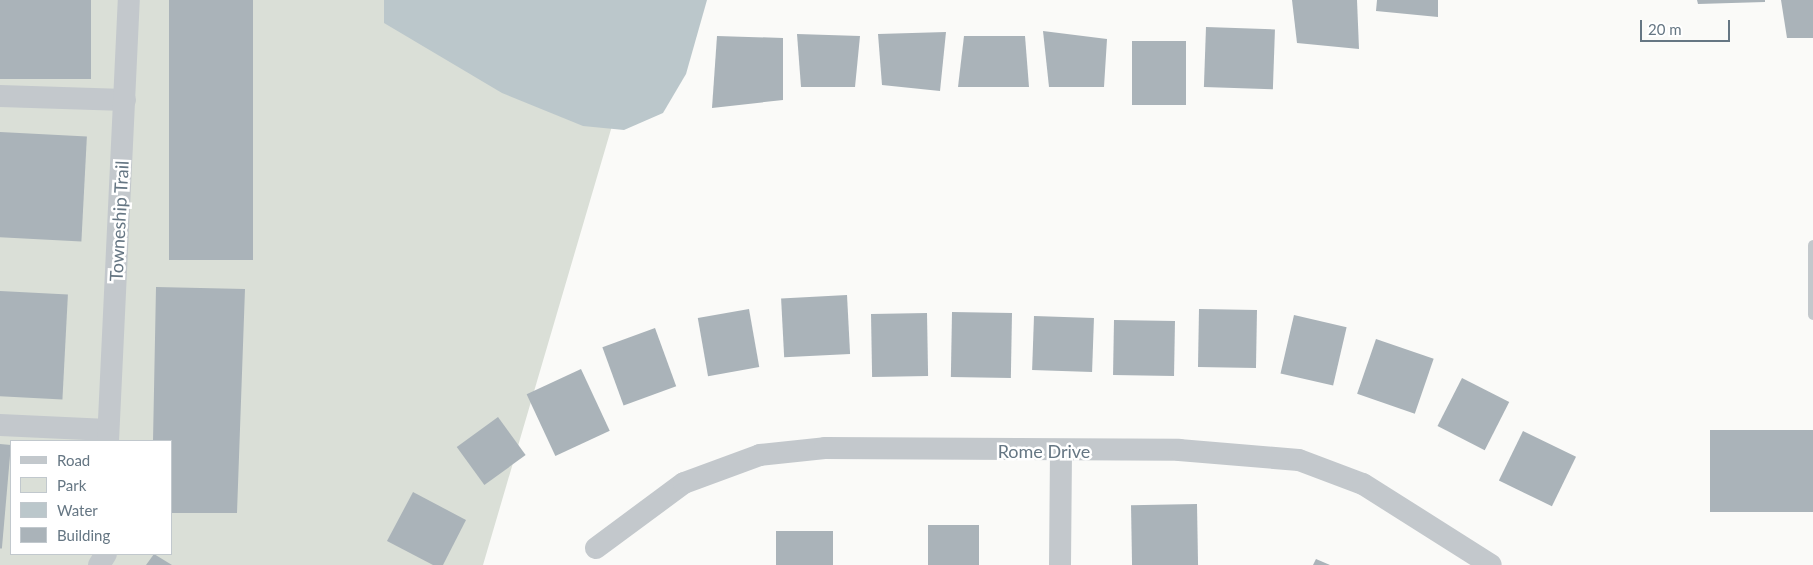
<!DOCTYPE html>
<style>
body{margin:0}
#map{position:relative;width:1813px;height:565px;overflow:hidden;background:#fafaf8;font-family:Lato,sans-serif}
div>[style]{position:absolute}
.green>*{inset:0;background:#dadfd7}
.water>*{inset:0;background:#bbc7cb}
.building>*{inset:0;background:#aab3b9;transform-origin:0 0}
.lane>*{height:11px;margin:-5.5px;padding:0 5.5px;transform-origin:5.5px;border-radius:5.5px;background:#c3c8cc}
.street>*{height:22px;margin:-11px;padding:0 11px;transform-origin:11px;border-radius:11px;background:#c3c8cc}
span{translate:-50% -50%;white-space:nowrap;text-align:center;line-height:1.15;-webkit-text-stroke:5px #fff;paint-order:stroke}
.street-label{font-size:18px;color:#657683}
.legend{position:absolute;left:10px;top:440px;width:162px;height:115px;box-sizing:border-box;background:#fff;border:1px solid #c1c8cd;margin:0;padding:6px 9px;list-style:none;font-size:15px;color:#657683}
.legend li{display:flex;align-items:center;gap:10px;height:25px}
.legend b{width:25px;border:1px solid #c1c8cd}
.scale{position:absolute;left:1640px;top:20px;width:90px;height:22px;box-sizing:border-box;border:2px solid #657683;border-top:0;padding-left:6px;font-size:15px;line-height:18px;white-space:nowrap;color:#657683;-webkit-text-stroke:4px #fff;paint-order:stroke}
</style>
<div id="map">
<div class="green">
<div style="clip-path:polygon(evenodd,0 0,649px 0,483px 565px,0 565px,0 0,11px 441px,171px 441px,171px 554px,11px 554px,11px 441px)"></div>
</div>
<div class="water">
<div style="clip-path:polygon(384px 0,707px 0,686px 74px,663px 113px,624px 130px,583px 126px,502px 93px,384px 23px)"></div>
</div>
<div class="building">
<div style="left:0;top:0;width:91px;height:79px"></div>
<div style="left:169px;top:0;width:84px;height:260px"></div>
<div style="clip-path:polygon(1292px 0,1357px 0,1359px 49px,1297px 43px)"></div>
<div style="clip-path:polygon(1377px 0,1438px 0,1438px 17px,1376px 11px)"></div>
<div style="clip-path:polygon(1697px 0,1765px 0,1765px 2px,1698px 4px)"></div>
<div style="clip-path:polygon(1781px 0,1813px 0,1813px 38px,1787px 38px)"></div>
<div style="left:1206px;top:27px;width:69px;height:60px;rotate:2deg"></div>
<div style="clip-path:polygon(1043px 31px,1107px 39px,1104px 87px,1049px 87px)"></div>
<div style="clip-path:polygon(946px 32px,940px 91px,882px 85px,878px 34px)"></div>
<div style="clip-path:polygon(797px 34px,860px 36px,855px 87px,801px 87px)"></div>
<div style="clip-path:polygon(717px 36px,783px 38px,783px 100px,712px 108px)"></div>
<div style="clip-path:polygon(964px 36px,1025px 36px,1029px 87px,958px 87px)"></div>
<div style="left:1132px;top:41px;width:54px;height:64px"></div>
<div style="left:0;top:132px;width:87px;height:105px;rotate:3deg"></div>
<div style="clip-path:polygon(156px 287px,245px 289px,237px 513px,171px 513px,171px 441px,153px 441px)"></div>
<div style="left:0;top:291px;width:68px;height:105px;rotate:3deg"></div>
<div style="left:847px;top:295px;width:59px;height:66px;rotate:87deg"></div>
<div style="left:749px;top:309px;width:59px;height:52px;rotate:80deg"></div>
<div style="left:1199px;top:309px;width:58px;height:58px;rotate:1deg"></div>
<div style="left:952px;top:312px;width:60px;height:65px;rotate:1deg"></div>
<div style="left:927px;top:313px;width:63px;height:56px;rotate:89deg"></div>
<div style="left:1294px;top:315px;width:54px;height:60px;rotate:13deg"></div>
<div style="left:1034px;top:316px;width:60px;height:54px;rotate:2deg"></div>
<div style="left:1114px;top:320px;width:61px;height:55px;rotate:1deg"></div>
<div style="left:655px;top:328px;width:62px;height:56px;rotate:70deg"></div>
<div style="left:1376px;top:339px;width:61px;height:58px;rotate:19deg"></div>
<div style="left:581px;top:369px;width:68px;height:60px;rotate:65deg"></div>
<div style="left:1462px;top:378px;width:53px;height:54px;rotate:27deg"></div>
<div style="left:498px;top:417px;width:47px;height:51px;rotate:54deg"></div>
<div style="left:1710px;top:430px;width:103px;height:82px"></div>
<div style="left:1523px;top:431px;width:59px;height:55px;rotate:26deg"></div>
<div style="left:0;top:444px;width:11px;height:104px;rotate:5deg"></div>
<div style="clip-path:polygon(413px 492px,466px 520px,443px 565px,433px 565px,387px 541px)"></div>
<div style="left:1197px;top:504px;width:61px;height:66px;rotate:89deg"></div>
<div style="left:928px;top:525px;width:51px;height:40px"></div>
<div style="left:833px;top:531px;width:34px;height:57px;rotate:90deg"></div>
<div style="clip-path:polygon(154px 554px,172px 565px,146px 565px)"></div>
<div style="clip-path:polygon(1316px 559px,1330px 565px,1313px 565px)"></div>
</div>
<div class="lane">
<div style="left:1813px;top:245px;width:69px;rotate:90deg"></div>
</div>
<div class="street">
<div style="left:0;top:96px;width:125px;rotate:1.8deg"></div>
<div style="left:0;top:425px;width:108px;rotate:2.7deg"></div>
<div style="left:108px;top:441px;width:441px;rotate:-87.3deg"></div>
<div style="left:596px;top:548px;width:109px;rotate:-36.5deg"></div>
<div style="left:684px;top:483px;width:81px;rotate:-20.2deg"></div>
<div style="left:760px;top:455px;width:65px;rotate:-6.1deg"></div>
<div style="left:825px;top:448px;width:354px;rotate:0.3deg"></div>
<div style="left:1179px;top:450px;width:120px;rotate:4.8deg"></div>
<div style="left:1299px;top:460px;width:68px;rotate:20.6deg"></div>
<div style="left:1363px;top:484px;width:151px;rotate:32.3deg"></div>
<div style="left:99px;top:565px;width:13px;rotate:-58deg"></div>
<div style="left:1060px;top:565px;width:114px;rotate:-89.5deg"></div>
</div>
<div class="street-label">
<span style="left:119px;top:221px;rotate:-87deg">Towneship Trail</span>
<span style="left:1044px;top:451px">Rome Drive</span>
</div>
<ul class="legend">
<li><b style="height:6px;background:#c3c8cc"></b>Road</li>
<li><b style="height:14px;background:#dadfd7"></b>Park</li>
<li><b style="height:14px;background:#bbc7cb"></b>Water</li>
<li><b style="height:14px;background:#aab3b9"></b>Building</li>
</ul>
<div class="scale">20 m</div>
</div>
